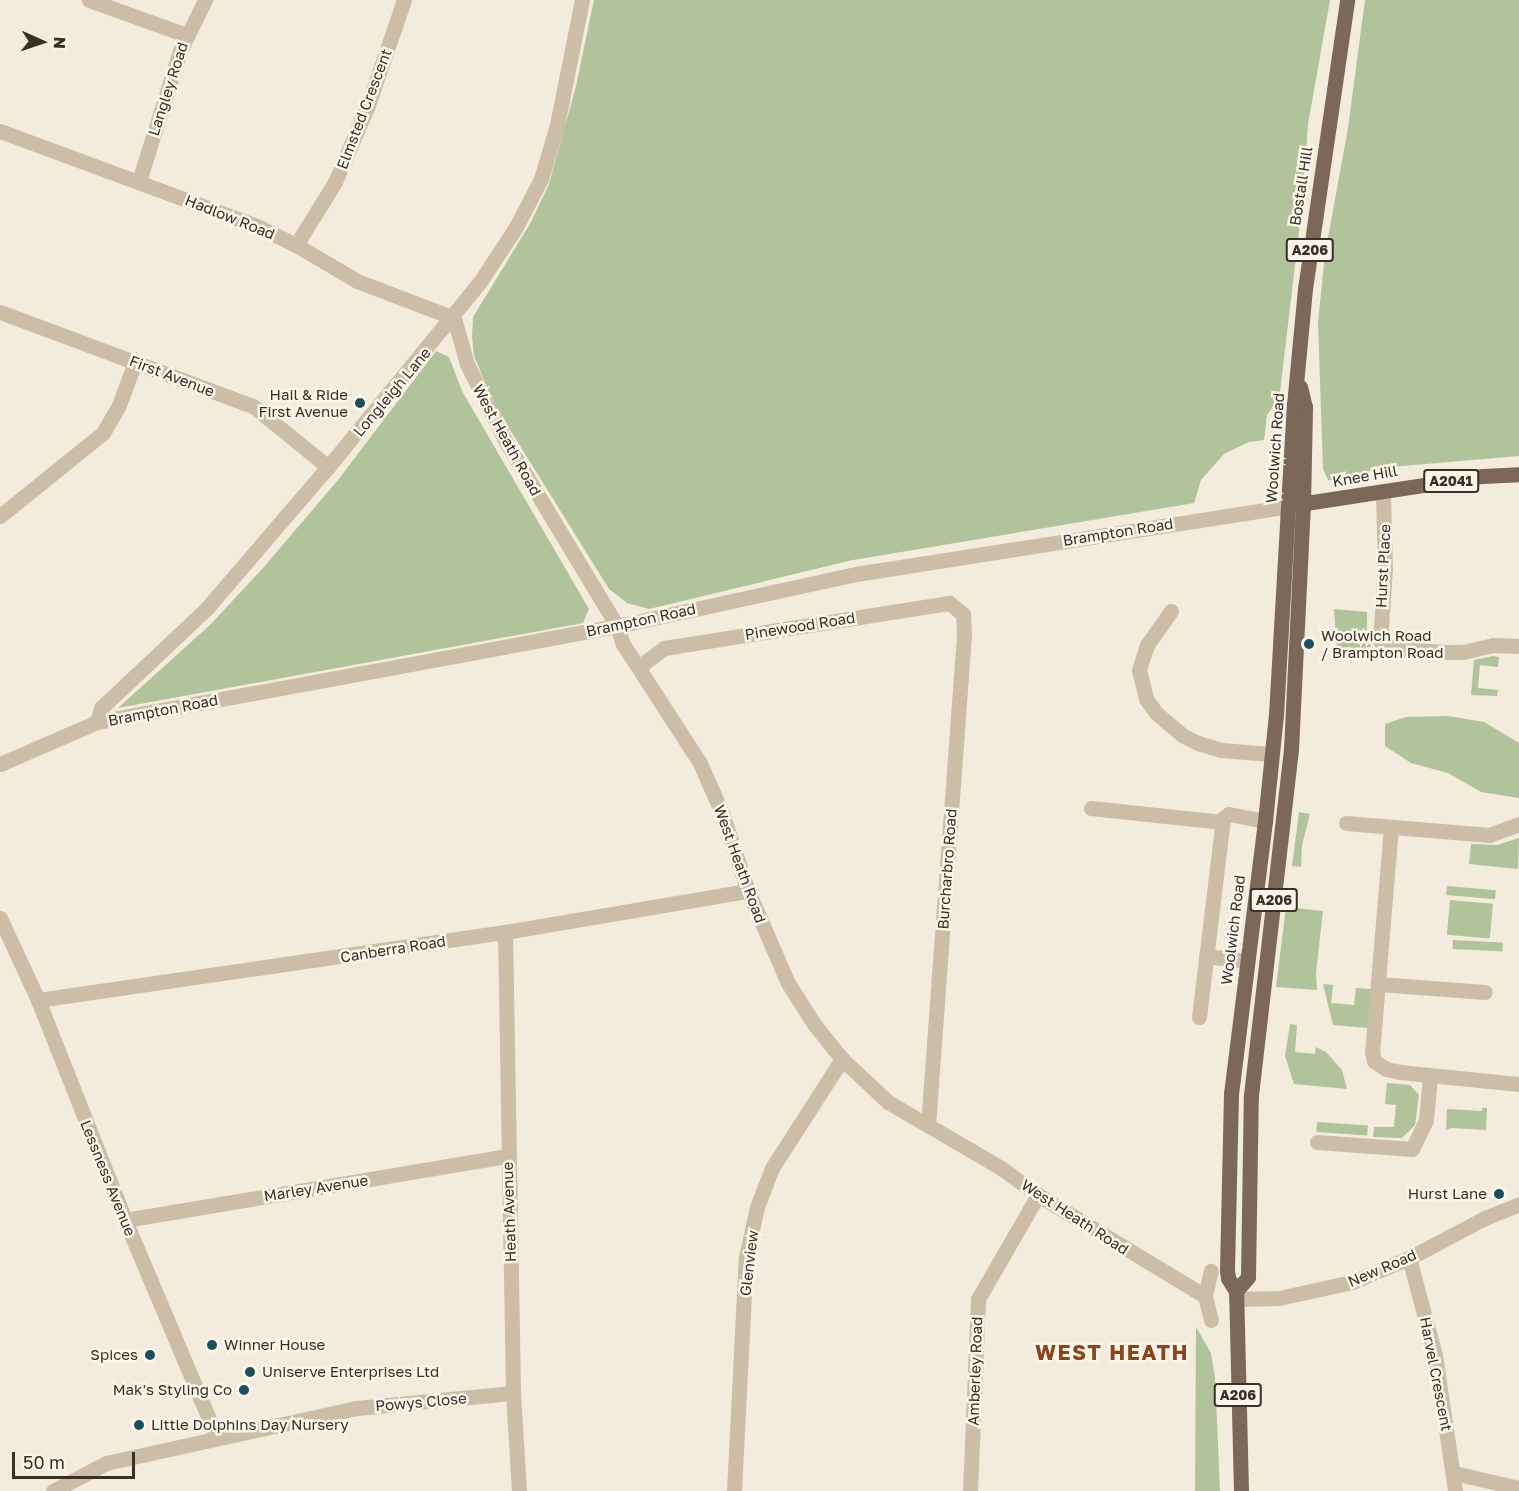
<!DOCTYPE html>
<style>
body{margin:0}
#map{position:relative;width:1519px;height:1491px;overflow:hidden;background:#f3ebdc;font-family:"Golos Text",sans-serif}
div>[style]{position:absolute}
.green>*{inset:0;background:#b1c39b;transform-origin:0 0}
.street>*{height:15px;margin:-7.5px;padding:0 7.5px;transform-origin:7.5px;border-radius:7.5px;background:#ccbda7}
.primary>*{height:15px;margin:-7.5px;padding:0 7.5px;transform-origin:7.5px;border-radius:7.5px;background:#7b6858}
.dots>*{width:16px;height:16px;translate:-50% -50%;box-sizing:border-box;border:3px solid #fbf5e9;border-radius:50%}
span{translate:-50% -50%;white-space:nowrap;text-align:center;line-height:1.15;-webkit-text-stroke:5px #fbf5e9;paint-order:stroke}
.shield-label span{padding:2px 4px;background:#fbf5e9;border:2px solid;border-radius:4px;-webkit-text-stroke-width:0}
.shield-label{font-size:14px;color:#382f28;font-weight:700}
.street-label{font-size:15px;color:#382f28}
.poi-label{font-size:15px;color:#382f28}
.right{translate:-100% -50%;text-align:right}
.left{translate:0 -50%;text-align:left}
.district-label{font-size:21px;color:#8b451d;font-weight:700;letter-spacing:1.5px}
.north{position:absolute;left:12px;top:12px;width:60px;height:60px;-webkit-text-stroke:4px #fbf5e9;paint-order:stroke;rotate:93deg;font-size:16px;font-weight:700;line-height:24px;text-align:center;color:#382f28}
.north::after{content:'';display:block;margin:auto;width:21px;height:27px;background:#382f28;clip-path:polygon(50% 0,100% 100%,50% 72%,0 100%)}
.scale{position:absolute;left:12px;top:1452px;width:123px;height:27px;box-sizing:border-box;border:3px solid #382f28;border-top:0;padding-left:8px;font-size:18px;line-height:21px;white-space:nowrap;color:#382f28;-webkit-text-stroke:4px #fbf5e9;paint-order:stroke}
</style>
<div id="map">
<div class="green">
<div style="clip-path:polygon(594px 0,1330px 0,1308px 124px,1303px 198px,1280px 392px,1277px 401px,1267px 415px,1264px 440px,1249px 442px,1224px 454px,1201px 480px,1194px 503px,853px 560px,649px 609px,627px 603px,609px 589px,494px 404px,474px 356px,472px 337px,473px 317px,531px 222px,549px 184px,576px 86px)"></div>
<div style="clip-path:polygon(1365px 0,1519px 0,1519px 456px,1379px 468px,1337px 481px,1328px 480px,1323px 469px,1318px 322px,1325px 254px,1348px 128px)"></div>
<div style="clip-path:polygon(436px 351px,449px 357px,462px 391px,589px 609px,583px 623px,118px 708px,211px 624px,263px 568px,338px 480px)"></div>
<div style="clip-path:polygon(1334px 609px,1367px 612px,1367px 637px,1371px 647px,1337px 650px)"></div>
<div style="clip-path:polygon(1493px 656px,1499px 657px,1498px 667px,1480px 665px,1478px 688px,1498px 690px,1497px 696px,1471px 695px,1474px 660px)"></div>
<div style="clip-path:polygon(1448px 716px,1484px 722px,1519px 743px,1519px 798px,1481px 792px,1448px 773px,1411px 763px,1385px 746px,1385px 724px,1406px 717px)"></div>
<div style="clip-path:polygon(1299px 812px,1310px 814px,1302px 845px,1301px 867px,1292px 866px)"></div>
<div style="clip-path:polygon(1519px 838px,1518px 869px,1469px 864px,1471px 844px,1497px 845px)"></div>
<div style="left:1447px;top:886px;width:49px;height:9px;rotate:5deg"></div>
<div style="left:1450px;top:900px;width:43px;height:35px;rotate:5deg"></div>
<div style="clip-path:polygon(1286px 907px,1323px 911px,1316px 973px,1317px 990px,1276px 987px)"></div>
<div style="left:1453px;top:940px;width:50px;height:9px;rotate:3deg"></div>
<div style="clip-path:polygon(1323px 984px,1333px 985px,1331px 1003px,1354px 1005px,1356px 988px,1372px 989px,1368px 1028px,1333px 1025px)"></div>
<div style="clip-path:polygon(1290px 1024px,1297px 1025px,1295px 1052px,1315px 1054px,1316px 1047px,1326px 1052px,1342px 1070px,1347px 1089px,1294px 1084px,1285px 1056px)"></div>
<div style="clip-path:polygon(1387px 1083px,1410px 1085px,1419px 1095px,1415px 1125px,1402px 1138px,1373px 1137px,1374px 1127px,1394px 1127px,1396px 1105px,1385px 1104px)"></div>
<div style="clip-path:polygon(1482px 1108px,1487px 1108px,1486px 1130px,1452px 1128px,1446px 1130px,1447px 1109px,1482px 1111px)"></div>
<div style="left:1317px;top:1122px;width:51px;height:10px;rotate:4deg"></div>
<div style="clip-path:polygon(1196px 1327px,1211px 1353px,1215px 1377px,1220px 1491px,1195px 1491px)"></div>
</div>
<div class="street">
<div style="left:89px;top:0;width:103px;rotate:19.8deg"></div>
<div style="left:0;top:131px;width:276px;rotate:20.3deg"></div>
<div style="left:259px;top:227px;width:41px;rotate:25.9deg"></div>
<div style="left:296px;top:245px;width:71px;rotate:30.5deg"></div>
<div style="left:357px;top:281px;width:104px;rotate:20.9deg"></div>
<div style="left:139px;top:181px;width:136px;rotate:-72.5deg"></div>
<div style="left:180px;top:51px;width:57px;rotate:-63.9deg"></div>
<div style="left:296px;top:245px;width:74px;rotate:-58.2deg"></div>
<div style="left:335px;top:182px;width:84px;rotate:-66.8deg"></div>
<div style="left:368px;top:105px;width:111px;rotate:-71.1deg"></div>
<div style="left:0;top:312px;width:270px;rotate:20.4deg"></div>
<div style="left:253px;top:406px;width:97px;rotate:39.1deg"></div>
<div style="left:454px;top:318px;width:48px;rotate:74.2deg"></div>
<div style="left:467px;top:364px;width:87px;rotate:63.4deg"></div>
<div style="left:506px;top:442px;width:215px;rotate:58.9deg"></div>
<div style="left:617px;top:626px;width:19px;rotate:72deg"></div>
<div style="left:623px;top:644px;width:142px;rotate:57.1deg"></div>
<div style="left:700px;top:763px;width:55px;rotate:66.3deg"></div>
<div style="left:722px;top:813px;width:82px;rotate:71.6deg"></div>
<div style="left:748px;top:891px;width:100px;rotate:66.5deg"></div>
<div style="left:788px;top:983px;width:49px;rotate:57.6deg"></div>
<div style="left:814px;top:1024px;width:45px;rotate:51.3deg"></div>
<div style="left:842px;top:1059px;width:63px;rotate:43.1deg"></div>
<div style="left:888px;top:1102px;width:131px;rotate:30.3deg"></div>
<div style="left:1001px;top:1168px;width:46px;rotate:36.1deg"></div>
<div style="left:1038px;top:1195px;width:195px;rotate:31.2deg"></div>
<div style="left:1383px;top:494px;width:74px;rotate:88.5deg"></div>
<div style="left:1385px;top:568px;width:73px;rotate:93.9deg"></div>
<div style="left:1380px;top:641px;width:14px;rotate:30deg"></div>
<div style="left:1392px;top:648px;width:53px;rotate:4.3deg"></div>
<div style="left:1445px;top:652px;width:18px"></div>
<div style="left:1463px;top:652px;width:31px;rotate:-13deg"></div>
<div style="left:1493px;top:645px;width:26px;rotate:2deg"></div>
<div style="left:0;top:516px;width:132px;rotate:-38.9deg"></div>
<div style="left:103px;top:433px;width:32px;rotate:-60deg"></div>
<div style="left:119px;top:405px;width:46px;rotate:-69.6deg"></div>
<div style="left:1171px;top:611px;width:42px;rotate:125.2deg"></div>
<div style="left:1147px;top:645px;width:26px;rotate:108deg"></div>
<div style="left:1139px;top:670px;width:30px;rotate:76deg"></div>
<div style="left:1146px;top:699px;width:17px;rotate:54deg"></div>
<div style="left:1156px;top:713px;width:34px;rotate:40deg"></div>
<div style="left:1182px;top:735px;width:18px;rotate:27deg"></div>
<div style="left:1198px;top:743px;width:24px;rotate:17deg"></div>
<div style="left:1221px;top:750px;width:50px;rotate:4.6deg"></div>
<div style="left:640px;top:666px;width:30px;rotate:-37deg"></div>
<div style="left:664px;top:648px;width:289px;rotate:-9deg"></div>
<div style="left:949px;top:603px;width:18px;rotate:38deg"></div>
<div style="left:963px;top:614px;width:21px;rotate:87deg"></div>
<div style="left:964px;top:635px;width:490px;rotate:94.2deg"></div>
<div style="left:97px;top:722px;width:15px;rotate:-74deg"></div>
<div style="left:101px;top:708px;width:146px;rotate:-43.3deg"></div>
<div style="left:207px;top:608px;width:186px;rotate:-49.4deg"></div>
<div style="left:328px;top:467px;width:239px;rotate:-50.6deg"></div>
<div style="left:480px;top:282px;width:66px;rotate:-56.8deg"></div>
<div style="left:516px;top:227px;width:54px;rotate:-62.5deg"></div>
<div style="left:541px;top:179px;width:56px;rotate:-73.5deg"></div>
<div style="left:557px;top:125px;width:127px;rotate:-78.7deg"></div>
<div style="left:0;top:764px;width:106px;rotate:-23.4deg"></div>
<div style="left:97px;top:722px;width:529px;rotate:-10.46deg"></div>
<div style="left:617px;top:626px;width:245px;rotate:-12.3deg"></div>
<div style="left:856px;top:574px;width:438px;rotate:-8.9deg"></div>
<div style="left:1091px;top:808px;width:132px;rotate:6.1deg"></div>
<div style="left:1346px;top:823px;width:144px;rotate:4.8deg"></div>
<div style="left:1489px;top:835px;width:32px;rotate:-20deg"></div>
<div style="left:1391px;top:827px;width:225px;rotate:94.8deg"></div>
<div style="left:1372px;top:1051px;width:10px;rotate:79deg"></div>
<div style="left:1374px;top:1061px;width:14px;rotate:34deg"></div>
<div style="left:1386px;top:1069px;width:14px;rotate:12deg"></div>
<div style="left:1400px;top:1072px;width:120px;rotate:5.8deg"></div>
<div style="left:0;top:918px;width:90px;rotate:65.1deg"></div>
<div style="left:38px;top:1000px;width:237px;rotate:68.4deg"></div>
<div style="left:125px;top:1220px;width:237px;rotate:67.1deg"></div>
<div style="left:505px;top:932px;width:461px;rotate:89deg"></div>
<div style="left:513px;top:1393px;width:98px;rotate:86.5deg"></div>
<div style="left:1206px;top:956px;width:41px;rotate:7deg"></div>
<div style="left:1379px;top:984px;width:106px;rotate:4.3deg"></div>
<div style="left:38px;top:1000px;width:472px;rotate:-8.3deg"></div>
<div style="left:505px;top:932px;width:246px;rotate:-9.6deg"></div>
<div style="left:1199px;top:1017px;width:200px;rotate:-83.1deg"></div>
<div style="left:1223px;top:818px;width:7px;rotate:-34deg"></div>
<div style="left:1229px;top:814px;width:37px;rotate:11deg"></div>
<div style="left:1317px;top:1142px;width:95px;rotate:4.2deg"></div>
<div style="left:1412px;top:1149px;width:32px;rotate:-64deg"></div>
<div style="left:1426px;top:1120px;width:43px;rotate:-84.7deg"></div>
<div style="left:125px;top:1220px;width:388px;rotate:-9.5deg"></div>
<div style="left:1409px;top:1258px;width:100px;rotate:75deg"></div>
<div style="left:1435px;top:1355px;width:137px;rotate:81.6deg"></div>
<div style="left:1236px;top:1299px;width:43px;rotate:-1.3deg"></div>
<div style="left:1279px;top:1298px;width:75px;rotate:-12.4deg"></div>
<div style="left:1352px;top:1282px;width:62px;rotate:-22.8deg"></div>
<div style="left:1409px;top:1258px;width:86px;rotate:-27.8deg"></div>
<div style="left:1485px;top:1218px;width:37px;rotate:-22deg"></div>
<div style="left:1211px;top:1320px;width:25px;rotate:-104deg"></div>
<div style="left:1205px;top:1296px;width:26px;rotate:-77deg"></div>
<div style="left:1454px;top:1473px;width:67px;rotate:13deg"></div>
<div style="left:53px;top:1491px;width:60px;rotate:-27.8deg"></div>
<div style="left:106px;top:1463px;width:257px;rotate:-12.4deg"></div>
<div style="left:357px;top:1408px;width:157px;rotate:-5.5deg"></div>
<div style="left:734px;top:1491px;width:234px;rotate:-87.1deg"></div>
<div style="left:746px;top:1257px;width:51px;rotate:-77.6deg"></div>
<div style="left:757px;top:1207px;width:42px;rotate:-69deg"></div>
<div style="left:772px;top:1168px;width:130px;rotate:-57.3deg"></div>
<div style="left:970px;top:1491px;width:192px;rotate:-87.6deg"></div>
<div style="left:978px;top:1299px;width:120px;rotate:-60deg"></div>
</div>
<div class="primary">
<div style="left:1293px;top:505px;width:192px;rotate:-8.7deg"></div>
<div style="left:1483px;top:476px;width:36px;rotate:-3deg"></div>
<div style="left:1236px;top:1291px;width:18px;rotate:-49deg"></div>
<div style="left:1248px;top:1277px;width:182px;rotate:-89.1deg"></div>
<div style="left:1251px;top:1095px;width:348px;rotate:-83.4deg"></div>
<div style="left:1291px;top:749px;width:245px;rotate:-87.2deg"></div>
<div style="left:1303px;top:504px;width:97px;rotate:-88.8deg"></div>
<div style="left:1305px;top:407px;width:21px;rotate:-104deg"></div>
<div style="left:1241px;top:1491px;width:200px;rotate:-91.4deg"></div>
<div style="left:1236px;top:1291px;width:15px;rotate:-122deg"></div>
<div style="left:1228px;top:1278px;width:8px;rotate:-97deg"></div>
<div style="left:1227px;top:1270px;width:176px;rotate:-88.7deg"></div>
<div style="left:1231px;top:1094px;width:275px;rotate:-82.9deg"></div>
<div style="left:1265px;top:821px;width:107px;rotate:-84.1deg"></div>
<div style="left:1276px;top:715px;width:311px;rotate:-86.7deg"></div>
<div style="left:1294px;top:405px;width:117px;rotate:-84.6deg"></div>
<div style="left:1305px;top:289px;width:292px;rotate:-81.7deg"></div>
</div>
<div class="dots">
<div style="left:360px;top:403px;background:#1b4f5c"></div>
<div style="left:1309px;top:644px;background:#1b4f5c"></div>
<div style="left:1499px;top:1194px;background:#1b4f5c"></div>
<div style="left:212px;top:1345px;background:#1b4f5c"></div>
<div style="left:150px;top:1355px;background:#1b4f5c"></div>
<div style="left:250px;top:1372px;background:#1b4f5c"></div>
<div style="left:244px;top:1390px;background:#1b4f5c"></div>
<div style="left:139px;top:1425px;background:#1b4f5c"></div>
</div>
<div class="shield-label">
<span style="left:1310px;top:250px">A206</span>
<span style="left:1451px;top:481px">A2041</span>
<span style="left:1274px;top:900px">A206</span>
<span style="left:1238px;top:1395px">A206</span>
</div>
<div class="street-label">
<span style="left:168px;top:89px;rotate:-72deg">Langley Road</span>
<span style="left:364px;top:109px;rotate:-69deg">Elmsted Crescent</span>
<span style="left:1301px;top:186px;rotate:-81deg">Bostall Hill</span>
<span style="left:230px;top:217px;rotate:22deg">Hadlow Road</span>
<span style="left:172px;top:376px;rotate:21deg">First Avenue</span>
<span style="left:392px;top:392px;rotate:-50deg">Longleigh Lane</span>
<span style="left:507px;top:440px;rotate:61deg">West Heath Road</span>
<span style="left:1275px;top:448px;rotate:-86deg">Woolwich Road</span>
<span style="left:1365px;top:476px;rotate:-10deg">Knee Hill</span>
<span style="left:1118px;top:532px;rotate:-9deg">Brampton Road</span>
<span style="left:1383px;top:566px;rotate:-87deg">Hurst Place</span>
<span style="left:641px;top:620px;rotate:-12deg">Brampton Road</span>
<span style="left:800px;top:626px;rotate:-9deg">Pinewood Road</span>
<span style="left:163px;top:710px;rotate:-11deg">Brampton Road</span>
<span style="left:740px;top:864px;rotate:70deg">West Heath Road</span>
<span style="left:947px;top:869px;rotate:-86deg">Burcharbro Road</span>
<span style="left:1233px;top:930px;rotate:-83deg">Woolwich Road</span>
<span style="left:393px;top:949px;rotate:-9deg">Canberra Road</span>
<span style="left:108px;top:1178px;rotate:68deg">Lessness Avenue</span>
<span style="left:316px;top:1188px;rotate:-9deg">Marley Avenue</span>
<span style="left:509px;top:1212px;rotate:-92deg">Heath Avenue</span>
<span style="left:1075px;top:1217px;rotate:33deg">West Heath Road</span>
<span style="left:749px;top:1263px;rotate:-83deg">Glenview</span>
<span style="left:1382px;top:1268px;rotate:-23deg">New Road</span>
<span style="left:975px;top:1371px;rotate:-88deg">Amberley Road</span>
<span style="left:1436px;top:1374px;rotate:79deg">Harvel Crescent</span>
<span style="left:421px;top:1402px;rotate:-5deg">Powys Close</span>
</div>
<div class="poi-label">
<span class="right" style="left:348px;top:403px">Hail &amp; Ride<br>First Avenue</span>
<span class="left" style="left:1321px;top:644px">Woolwich Road<br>/ Brampton Road</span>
<span class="right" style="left:1487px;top:1194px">Hurst Lane</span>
<span class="left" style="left:224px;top:1345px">Winner House</span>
<span class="right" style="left:138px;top:1355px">Spices</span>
<span class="left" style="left:262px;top:1372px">Uniserve Enterprises Ltd</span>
<span class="right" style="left:232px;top:1390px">Mak's Styling Co</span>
<span class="left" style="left:151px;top:1425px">Little Dolphins Day Nursery</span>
</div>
<div class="district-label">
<span style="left:1112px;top:1352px">WEST HEATH</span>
</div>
<div class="north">N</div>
<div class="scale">50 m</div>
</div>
